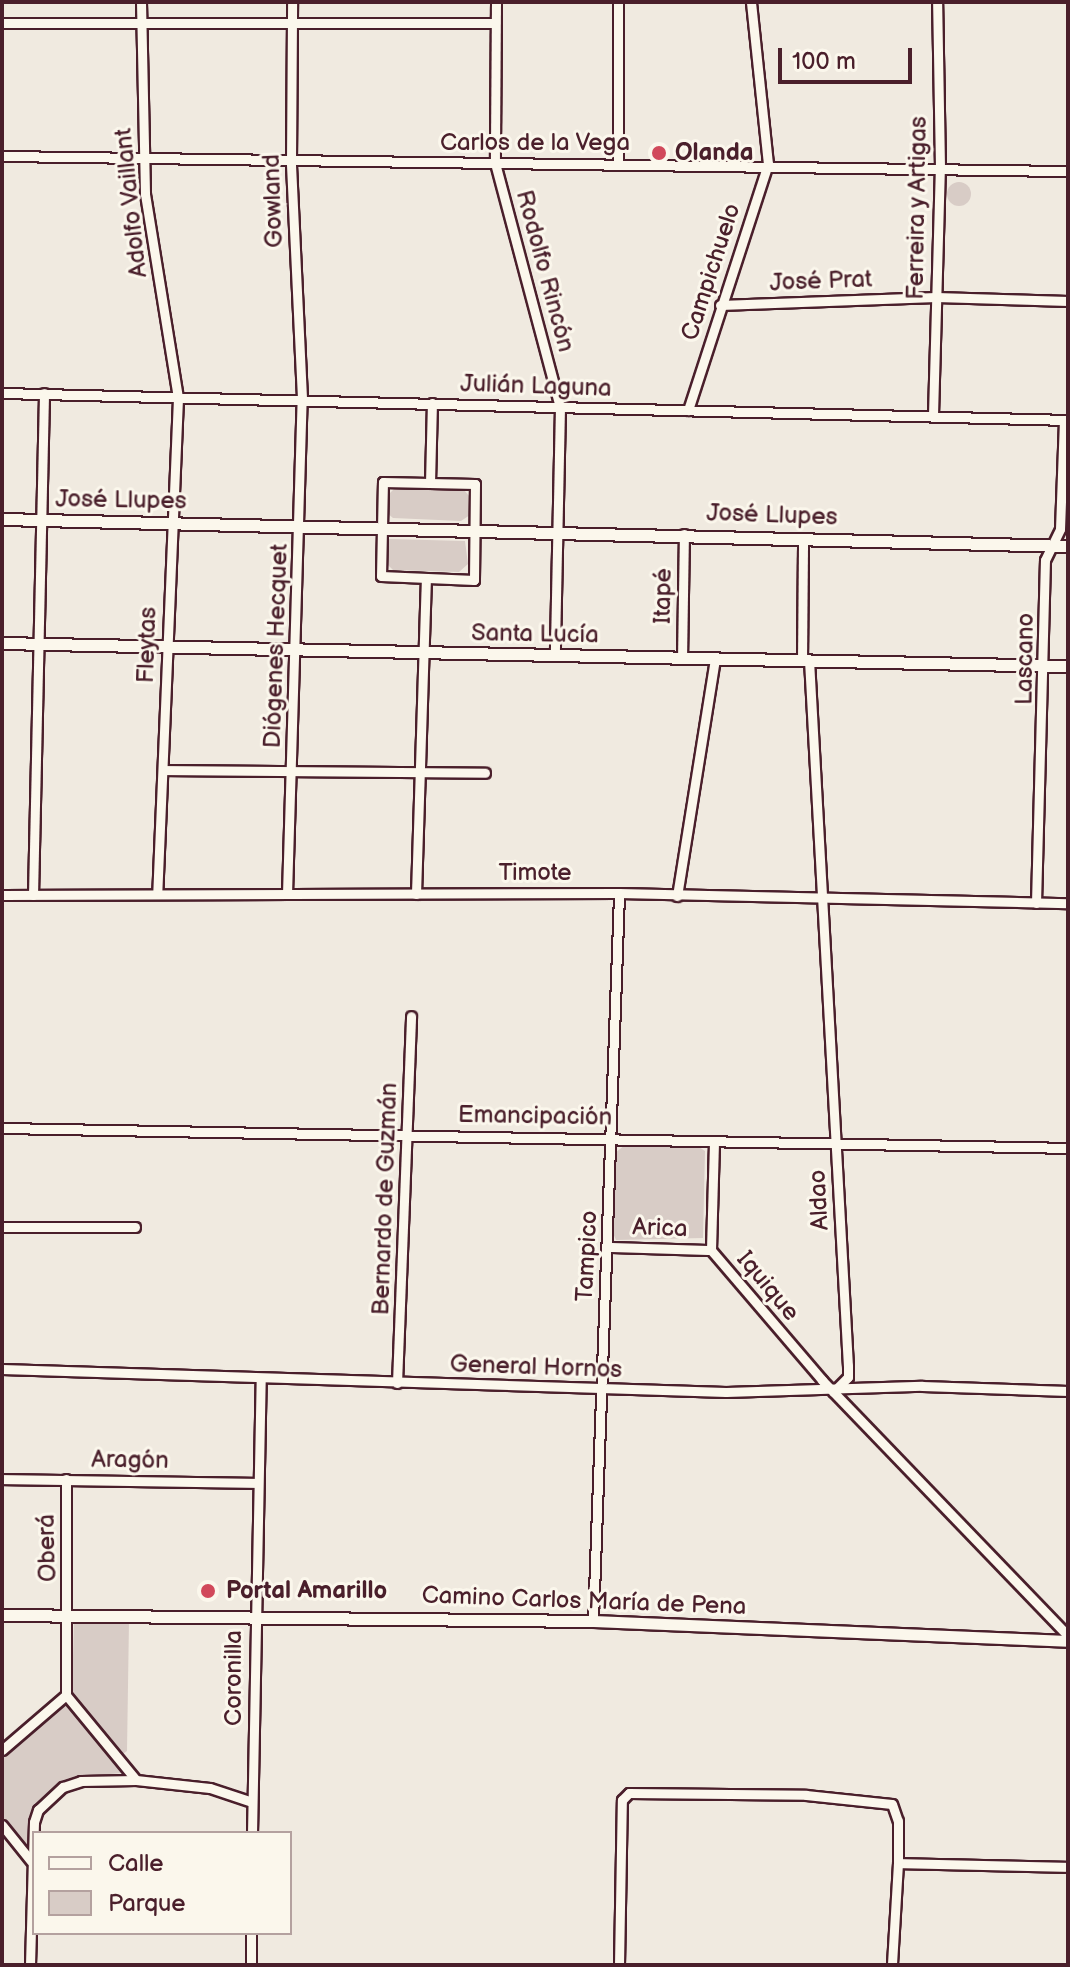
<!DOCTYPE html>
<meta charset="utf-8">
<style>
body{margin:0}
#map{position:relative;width:1070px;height:1967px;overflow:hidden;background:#f0eae0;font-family:"Balsamiq Sans",sans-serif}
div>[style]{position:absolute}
.green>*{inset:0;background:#d8ccc6}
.round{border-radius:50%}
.roads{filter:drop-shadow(2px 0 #4a1f2b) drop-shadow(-2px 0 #4a1f2b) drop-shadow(0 2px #4a1f2b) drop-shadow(0 -2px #4a1f2b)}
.minor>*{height:9px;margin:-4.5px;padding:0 4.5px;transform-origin:4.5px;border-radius:4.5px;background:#fbf7ec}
.tertiary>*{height:11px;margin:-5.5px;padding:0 5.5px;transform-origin:5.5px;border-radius:5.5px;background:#fbf7ec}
.dots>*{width:22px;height:22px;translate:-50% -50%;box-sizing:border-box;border:4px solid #fbf7ec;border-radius:50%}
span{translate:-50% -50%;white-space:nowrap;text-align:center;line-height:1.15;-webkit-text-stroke:6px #fbf7ec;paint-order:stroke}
.street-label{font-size:24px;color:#4a1f2b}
.poi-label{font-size:24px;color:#4a1f2b;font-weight:700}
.left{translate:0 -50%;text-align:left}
.frame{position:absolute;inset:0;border:4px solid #4a1f2b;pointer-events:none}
.legend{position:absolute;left:32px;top:1831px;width:260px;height:104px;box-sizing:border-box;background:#fbf7ec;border:2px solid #b4a19f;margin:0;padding:10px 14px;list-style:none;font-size:24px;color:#4a1f2b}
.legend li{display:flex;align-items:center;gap:16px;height:40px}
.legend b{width:40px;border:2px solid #b4a19f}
.scale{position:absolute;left:778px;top:48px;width:134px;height:36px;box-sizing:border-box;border:4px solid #4a1f2b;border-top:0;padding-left:10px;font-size:24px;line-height:28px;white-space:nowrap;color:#4a1f2b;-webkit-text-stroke:6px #fbf7ec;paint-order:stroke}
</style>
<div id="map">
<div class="green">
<div class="round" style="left:947px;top:182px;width:24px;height:24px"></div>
<div style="clip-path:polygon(394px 489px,463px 489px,471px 498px,470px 515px,461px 521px,393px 518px,387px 513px,388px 495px)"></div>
<div style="clip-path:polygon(389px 539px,465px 541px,468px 564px,459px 572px,393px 570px,386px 563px)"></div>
<div style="clip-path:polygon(625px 1145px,696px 1145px,705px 1151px,703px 1238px,616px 1240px,612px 1231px,615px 1153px)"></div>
<div style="clip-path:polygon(74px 1619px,129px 1621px,127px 1751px,120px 1756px,72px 1693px)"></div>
<div style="clip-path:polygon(68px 1703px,123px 1773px,75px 1777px,57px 1786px,37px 1806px,27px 1846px,2px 1818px,2px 1755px)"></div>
</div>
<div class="roads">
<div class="minor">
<div style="left:141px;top:2px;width:192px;rotate:88.8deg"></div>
<div style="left:145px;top:194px;width:207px;rotate:80.8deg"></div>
<div style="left:178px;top:398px;width:496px;rotate:92.4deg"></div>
<div style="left:496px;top:2px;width:161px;rotate:90.4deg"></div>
<div style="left:495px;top:163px;width:253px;rotate:75.1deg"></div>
<div style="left:560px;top:407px;width:249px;rotate:91.2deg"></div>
<div style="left:618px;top:2px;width:161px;rotate:90deg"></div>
<div style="left:2px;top:23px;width:493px"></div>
<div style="left:2px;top:156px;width:1066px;rotate:0.81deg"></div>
<div style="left:720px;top:305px;width:216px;rotate:-2.1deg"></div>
<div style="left:936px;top:297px;width:132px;rotate:1.7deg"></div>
<div style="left:2px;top:393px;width:1066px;rotate:1.45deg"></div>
<div style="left:688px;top:410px;width:259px;rotate:-72deg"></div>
<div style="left:768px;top:164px;width:163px;rotate:-96deg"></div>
<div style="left:933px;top:415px;width:248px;rotate:-88.4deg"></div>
<div style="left:940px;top:167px;width:165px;rotate:-91deg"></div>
<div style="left:383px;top:482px;width:92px;rotate:1.2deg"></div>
<div style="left:475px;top:484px;width:96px;rotate:90.6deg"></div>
<div style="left:474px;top:580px;width:93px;rotate:-177.5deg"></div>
<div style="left:381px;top:576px;width:94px;rotate:-88.8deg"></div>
<div style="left:430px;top:483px;width:80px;rotate:-88.6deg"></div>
<div style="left:682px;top:659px;width:125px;rotate:-89.1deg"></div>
<div style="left:809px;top:660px;width:707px;rotate:86.84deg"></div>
<div style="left:848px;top:1366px;width:11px;rotate:90deg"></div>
<div style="left:848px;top:1377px;width:21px;rotate:135deg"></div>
<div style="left:802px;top:661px;width:122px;rotate:-89.5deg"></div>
<div style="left:163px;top:770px;width:322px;rotate:0.5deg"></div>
<div style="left:287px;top:894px;width:496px;rotate:-88.3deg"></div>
<div style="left:302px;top:398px;width:237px;rotate:-92.7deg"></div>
<div style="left:291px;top:161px;width:159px;rotate:-89.6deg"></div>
<div style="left:416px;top:894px;width:316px;rotate:-88.2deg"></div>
<div style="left:2px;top:895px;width:617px;rotate:-0.19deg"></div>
<div style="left:619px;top:893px;width:449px;rotate:1.3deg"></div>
<div style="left:33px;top:895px;width:502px;rotate:-88.74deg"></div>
<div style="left:677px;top:896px;width:239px;rotate:-80.9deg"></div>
<div style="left:1036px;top:903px;width:343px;rotate:-88.5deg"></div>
<div style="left:1045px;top:560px;width:34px;rotate:-64deg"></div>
<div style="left:1060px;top:529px;width:109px;rotate:-87.9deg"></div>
<div style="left:2px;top:1128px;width:1066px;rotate:1.07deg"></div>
<div style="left:714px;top:1142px;width:108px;rotate:91.6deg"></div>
<div style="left:711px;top:1250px;width:171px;rotate:49.5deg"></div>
<div style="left:822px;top:1380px;width:355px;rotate:46.1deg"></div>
<div style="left:2px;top:1227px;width:133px"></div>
<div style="left:608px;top:1247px;width:103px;rotate:1.7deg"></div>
<div style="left:2px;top:1369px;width:724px;rotate:1.82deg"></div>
<div style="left:726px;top:1392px;width:196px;rotate:-1.8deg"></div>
<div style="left:922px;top:1386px;width:146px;rotate:2deg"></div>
<div style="left:397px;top:1383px;width:367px;rotate:-87.8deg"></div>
<div style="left:2px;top:1479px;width:255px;rotate:0.9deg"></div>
<div style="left:593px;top:1621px;width:728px;rotate:-87.95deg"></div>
<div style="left:66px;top:1695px;width:110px;rotate:50.5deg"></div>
<div style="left:2px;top:1750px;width:84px;rotate:-40.7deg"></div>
<div style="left:66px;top:1695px;width:216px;rotate:-90deg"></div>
<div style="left:2px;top:1825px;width:46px;rotate:51.1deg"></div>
<div style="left:252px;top:1833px;width:455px;rotate:-88.9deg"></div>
<div style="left:898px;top:1863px;width:170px;rotate:1.3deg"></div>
<div style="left:30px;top:1965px;width:143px;rotate:-88.4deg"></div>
<div style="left:34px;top:1822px;width:13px;rotate:-72deg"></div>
<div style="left:38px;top:1810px;width:34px;rotate:-43deg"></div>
<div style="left:63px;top:1787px;width:19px;rotate:-18deg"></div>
<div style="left:81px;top:1781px;width:55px;rotate:-1deg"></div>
<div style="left:136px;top:1780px;width:74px;rotate:6.2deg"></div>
<div style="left:210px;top:1788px;width:44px;rotate:18.4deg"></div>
<div style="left:251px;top:1965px;width:32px;rotate:-90deg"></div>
<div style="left:619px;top:1965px;width:165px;rotate:-89deg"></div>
<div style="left:622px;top:1800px;width:10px;rotate:-45deg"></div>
<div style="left:629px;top:1793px;width:177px;rotate:0.6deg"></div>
<div style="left:806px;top:1795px;width:86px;rotate:6deg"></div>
<div style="left:892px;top:1804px;width:18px;rotate:71deg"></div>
<div style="left:898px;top:1821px;width:42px;rotate:90deg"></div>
<div style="left:898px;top:1863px;width:102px;rotate:93.4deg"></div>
</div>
<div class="tertiary">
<div style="left:2px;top:519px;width:1066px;rotate:1.45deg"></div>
<div style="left:2px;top:643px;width:1066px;rotate:1.24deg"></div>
<div style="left:2px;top:1615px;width:591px;rotate:0.58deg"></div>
<div style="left:593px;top:1621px;width:475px;rotate:2.4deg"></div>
</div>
</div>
<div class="dots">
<div style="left:659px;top:153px;background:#d1495b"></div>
<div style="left:208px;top:1591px;background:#d1495b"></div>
</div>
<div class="street-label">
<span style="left:535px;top:143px">Carlos de la Vega</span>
<span style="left:273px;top:201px;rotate:-92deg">Gowland</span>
<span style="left:131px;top:203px;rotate:-96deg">Adolfo Vaillant</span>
<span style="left:917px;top:208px;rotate:-89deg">Ferreira y Artigas</span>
<span style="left:545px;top:271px;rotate:75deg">Rodolfo Rincón</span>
<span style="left:711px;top:272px;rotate:-72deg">Campichuelo</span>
<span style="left:821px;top:281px;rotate:-2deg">José Prat</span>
<span style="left:536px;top:386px;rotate:2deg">Julián Laguna</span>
<span style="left:121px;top:500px;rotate:1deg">José Llupes</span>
<span style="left:772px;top:515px;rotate:2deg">José Llupes</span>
<span style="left:663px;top:596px;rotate:-89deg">Itapé</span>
<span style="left:535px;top:634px;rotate:1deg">Santa Lucía</span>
<span style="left:147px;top:645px;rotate:-88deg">Fleytas</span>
<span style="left:276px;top:646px;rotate:-88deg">Diógenes Hecquet</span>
<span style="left:1025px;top:659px;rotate:-89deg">Lascano</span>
<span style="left:535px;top:873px">Timote</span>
<span style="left:535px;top:1116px;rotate:1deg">Emancipación</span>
<span style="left:385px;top:1199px;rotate:-88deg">Bernardo de Guzmán</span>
<span style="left:819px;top:1200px;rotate:-93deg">Aldao</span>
<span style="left:660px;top:1228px;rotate:2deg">Arica</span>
<span style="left:587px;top:1256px;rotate:-87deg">Tampico</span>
<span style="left:768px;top:1286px;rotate:50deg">Iquique</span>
<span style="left:536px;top:1367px;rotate:2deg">General Hornos</span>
<span style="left:130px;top:1460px;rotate:1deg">Aragón</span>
<span style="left:47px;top:1548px;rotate:-91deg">Oberá</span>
<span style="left:584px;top:1601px;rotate:2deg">Camino Carlos María de Pena</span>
<span style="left:234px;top:1678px;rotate:-90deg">Coronilla</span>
</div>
<div class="poi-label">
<span class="left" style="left:675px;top:153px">Olanda</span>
<span class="left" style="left:226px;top:1591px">Portal Amarillo</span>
</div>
<div class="frame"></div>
<ul class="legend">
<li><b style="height:10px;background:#fbf7ec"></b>Calle</li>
<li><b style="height:22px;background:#d8ccc6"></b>Parque</li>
</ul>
<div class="scale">100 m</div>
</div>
